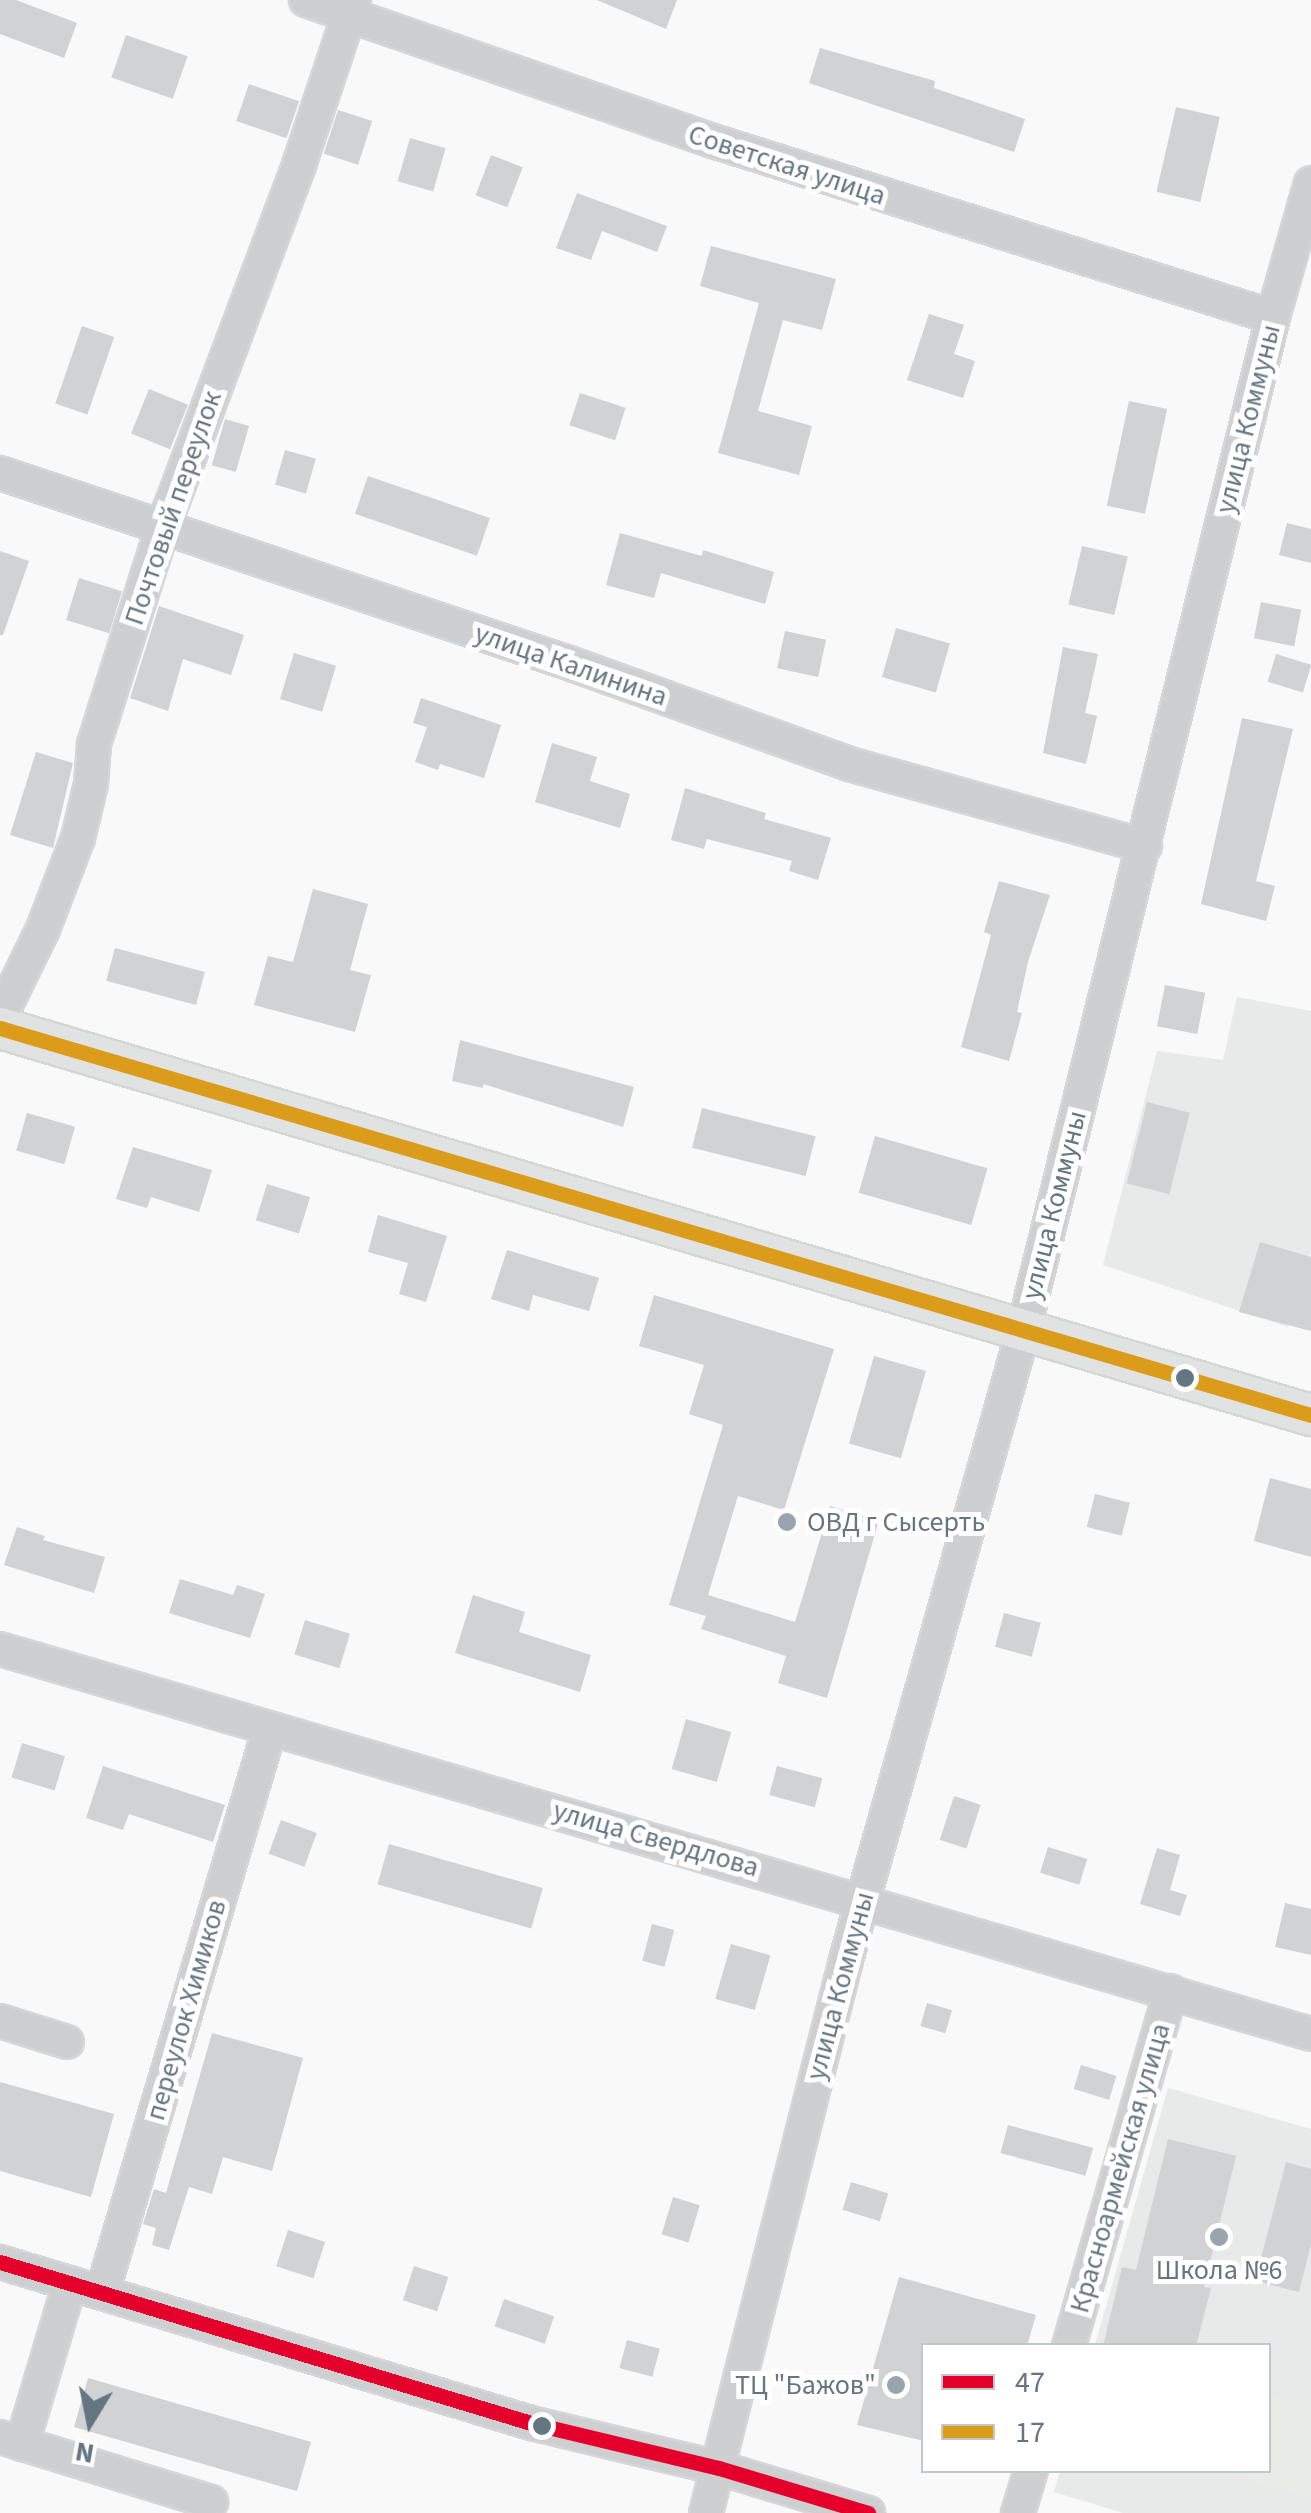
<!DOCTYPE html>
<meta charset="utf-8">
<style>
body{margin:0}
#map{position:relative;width:1311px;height:2513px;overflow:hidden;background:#f9f9f9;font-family:"Source Sans 3",sans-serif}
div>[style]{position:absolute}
.built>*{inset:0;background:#e8e9e9}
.green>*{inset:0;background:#e8ebe6}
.building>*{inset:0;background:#d0d2d3;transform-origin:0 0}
.roads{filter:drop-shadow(2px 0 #d5d6d7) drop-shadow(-2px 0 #d5d6d7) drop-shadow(0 2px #d5d6d7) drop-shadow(0 -2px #d5d6d7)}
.minor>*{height:32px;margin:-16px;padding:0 16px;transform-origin:16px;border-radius:16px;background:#cecfd0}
.major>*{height:40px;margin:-20px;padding:0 20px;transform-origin:20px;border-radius:20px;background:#e1e2e2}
.bus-1>*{height:15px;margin:-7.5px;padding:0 7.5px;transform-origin:7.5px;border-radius:7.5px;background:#e4002b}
.bus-2>*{height:15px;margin:-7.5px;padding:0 7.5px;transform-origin:7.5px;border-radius:7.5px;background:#da9c1a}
.dots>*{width:28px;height:28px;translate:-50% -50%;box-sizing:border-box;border:5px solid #fff;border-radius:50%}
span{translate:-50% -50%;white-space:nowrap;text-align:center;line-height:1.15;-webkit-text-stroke:10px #fff;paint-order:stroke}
.street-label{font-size:28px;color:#657683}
.poi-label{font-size:28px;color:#657683}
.left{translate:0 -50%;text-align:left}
.right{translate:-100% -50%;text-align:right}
.legend{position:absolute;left:921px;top:2343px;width:350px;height:130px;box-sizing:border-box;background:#fff;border:2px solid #c1c8cd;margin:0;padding:12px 18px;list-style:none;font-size:30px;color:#657683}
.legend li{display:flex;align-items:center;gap:20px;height:50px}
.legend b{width:50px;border:2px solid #c1c8cd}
.north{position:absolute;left:40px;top:2373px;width:100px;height:100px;-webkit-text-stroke:8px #fff;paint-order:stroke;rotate:190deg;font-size:28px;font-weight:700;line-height:40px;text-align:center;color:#657683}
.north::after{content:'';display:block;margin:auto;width:35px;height:45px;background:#657683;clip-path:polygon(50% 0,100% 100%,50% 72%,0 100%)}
</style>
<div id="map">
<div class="built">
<div style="clip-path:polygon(1237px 997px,1311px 1011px,1311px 1250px,1288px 1327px,1103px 1265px,1157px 1051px,1223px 1060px)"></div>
<div style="clip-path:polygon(1168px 2088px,1311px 2129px,1311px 2513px,1123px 2513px,1054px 2492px,1060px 2471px,1268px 2470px,1268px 2346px,1095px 2345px)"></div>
</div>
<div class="green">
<div style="clip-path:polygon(1269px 2396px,1311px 2402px,1311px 2497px,1219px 2474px,1218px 2471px,1268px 2470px)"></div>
</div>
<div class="building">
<div style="clip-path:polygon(0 0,16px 0,77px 23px,64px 58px,0 34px)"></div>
<div style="clip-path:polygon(597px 0,677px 0,666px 29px)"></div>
<div style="left:126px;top:35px;width:65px;height:45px;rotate:19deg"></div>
<div style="clip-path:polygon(820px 48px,935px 81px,934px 88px,1025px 119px,1014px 152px,809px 83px)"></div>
<div style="left:249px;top:84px;width:53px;height:39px;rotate:19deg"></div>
<div style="left:1176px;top:107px;width:45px;height:87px;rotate:13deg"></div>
<div style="left:338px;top:110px;width:36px;height:46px;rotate:18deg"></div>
<div style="left:410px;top:138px;width:37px;height:45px;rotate:16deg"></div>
<div style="left:491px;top:155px;width:34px;height:43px;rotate:21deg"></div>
<div style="clip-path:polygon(577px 193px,667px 226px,657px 252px,602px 231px,591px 260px,556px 248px)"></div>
<div style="clip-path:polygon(711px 246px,836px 279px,822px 330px,783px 320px,758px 411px,812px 426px,799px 475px,718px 453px,759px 303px,700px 286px)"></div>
<div style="clip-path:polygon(929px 314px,964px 325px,954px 354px,975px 361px,963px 398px,907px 380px)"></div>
<div style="left:82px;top:326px;width:34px;height:82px;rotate:19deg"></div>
<div style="left:149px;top:389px;width:42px;height:48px;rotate:22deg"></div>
<div style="left:580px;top:393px;width:48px;height:34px;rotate:18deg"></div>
<div style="left:1129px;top:401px;width:39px;height:107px;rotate:12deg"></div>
<div style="left:225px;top:419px;width:25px;height:48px;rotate:16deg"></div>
<div style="left:285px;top:450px;width:32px;height:36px;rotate:16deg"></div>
<div style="left:368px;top:476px;width:129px;height:40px;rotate:19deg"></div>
<div style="clip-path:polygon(1287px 523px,1311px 529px,1311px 563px,1279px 555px)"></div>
<div style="clip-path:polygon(620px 533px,702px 556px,703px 550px,774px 572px,765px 604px,661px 573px,654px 598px,606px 585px)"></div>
<div style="left:1082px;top:546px;width:47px;height:60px;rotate:13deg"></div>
<div style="clip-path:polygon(0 551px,29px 561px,3px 635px,0 635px)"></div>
<div style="left:79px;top:578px;width:45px;height:44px;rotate:17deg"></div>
<div style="left:1261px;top:602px;width:41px;height:37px;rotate:11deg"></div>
<div style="clip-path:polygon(159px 606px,244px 635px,231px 675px,183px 659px,168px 711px,130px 698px)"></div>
<div style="left:896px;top:628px;width:56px;height:51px;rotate:16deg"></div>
<div style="left:785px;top:631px;width:42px;height:38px;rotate:12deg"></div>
<div style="clip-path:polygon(1063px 647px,1098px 654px,1085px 713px,1097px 716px,1086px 764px,1043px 753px)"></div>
<div style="left:294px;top:653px;width:44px;height:48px;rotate:17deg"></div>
<div style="left:1276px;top:654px;width:37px;height:29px;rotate:17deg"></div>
<div style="clip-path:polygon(421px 698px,501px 725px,484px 778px,440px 764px,438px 770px,415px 762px,427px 727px,413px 723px)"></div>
<div style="clip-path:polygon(1242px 718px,1293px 729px,1256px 881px,1275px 886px,1266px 921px,1201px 904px)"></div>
<div style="clip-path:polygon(552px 743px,597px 757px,590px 781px,630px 794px,620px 828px,535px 802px)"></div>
<div style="clip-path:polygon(36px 752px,73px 763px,53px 848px,10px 835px)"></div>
<div style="clip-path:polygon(685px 788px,766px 813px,764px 819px,831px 838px,818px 880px,789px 871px,792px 861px,707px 839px,704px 849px,671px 840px)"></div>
<div style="clip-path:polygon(999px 881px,1050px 895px,1028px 962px,1017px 1012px,1022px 1013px,1009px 1061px,961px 1047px,991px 935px,984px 932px)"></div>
<div style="clip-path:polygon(313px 889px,368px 904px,350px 970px,371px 975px,355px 1032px,254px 1005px,268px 956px,293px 962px)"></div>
<div style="left:115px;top:948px;width:93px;height:34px;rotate:15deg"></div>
<div style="left:1165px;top:985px;width:41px;height:42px;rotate:11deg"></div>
<div style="clip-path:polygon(460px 1040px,634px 1087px,623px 1127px,483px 1084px,483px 1088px,452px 1081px)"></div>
<div style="left:1147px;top:1102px;width:44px;height:84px;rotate:14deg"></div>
<div style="left:702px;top:1108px;width:117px;height:41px;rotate:14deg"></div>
<div style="left:27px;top:1113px;width:50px;height:39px;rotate:16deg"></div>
<div style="left:875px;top:1136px;width:117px;height:59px;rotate:16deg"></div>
<div style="clip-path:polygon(133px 1147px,212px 1170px,199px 1212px,151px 1197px,147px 1208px,116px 1199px)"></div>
<div style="left:267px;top:1184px;width:45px;height:38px;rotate:17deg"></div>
<div style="clip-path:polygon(378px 1215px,447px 1236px,426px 1302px,399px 1294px,408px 1263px,368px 1252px)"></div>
<div style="clip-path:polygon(1260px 1242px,1311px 1257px,1311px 1331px,1239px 1312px)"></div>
<div style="clip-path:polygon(507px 1250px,599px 1278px,589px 1311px,533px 1295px,529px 1311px,491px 1299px)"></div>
<div style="clip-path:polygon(654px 1295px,834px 1349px,784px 1510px,738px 1496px,708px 1595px,795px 1622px,830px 1506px,879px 1520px,827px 1698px,778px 1683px,786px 1656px,701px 1629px,706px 1616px,669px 1605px,723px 1425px,689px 1414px,704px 1365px,639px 1346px)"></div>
<div style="left:874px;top:1356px;width:54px;height:91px;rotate:16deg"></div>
<div style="clip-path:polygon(1270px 1478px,1311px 1489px,1311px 1557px,1254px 1541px)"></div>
<div style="left:1095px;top:1494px;width:36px;height:34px;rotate:14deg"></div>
<div style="clip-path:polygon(17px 1527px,45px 1536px,43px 1540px,105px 1557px,94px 1593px,4px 1565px)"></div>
<div style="clip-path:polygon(180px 1579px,233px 1595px,237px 1585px,265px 1594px,250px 1638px,169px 1613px)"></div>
<div style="clip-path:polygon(473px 1595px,525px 1612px,519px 1632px,591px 1655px,580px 1692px,455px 1653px)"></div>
<div style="left:1004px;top:1613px;width:38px;height:35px;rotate:15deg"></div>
<div style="left:305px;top:1620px;width:47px;height:36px;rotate:17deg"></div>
<div style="left:686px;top:1719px;width:47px;height:52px;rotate:16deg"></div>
<div style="left:22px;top:1743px;width:45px;height:36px;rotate:17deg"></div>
<div style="clip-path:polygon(103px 1766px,225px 1805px,213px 1842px,129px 1814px,123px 1830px,86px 1818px)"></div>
<div style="left:777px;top:1766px;width:47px;height:30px;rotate:15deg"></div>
<div style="left:954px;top:1796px;width:28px;height:46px;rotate:18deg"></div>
<div style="left:281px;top:1820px;width:38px;height:36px;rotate:20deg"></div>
<div style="left:389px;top:1844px;width:160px;height:42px;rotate:16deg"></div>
<div style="left:1048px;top:1847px;width:41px;height:27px;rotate:17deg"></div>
<div style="clip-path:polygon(1157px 1848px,1180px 1855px,1170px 1890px,1187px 1895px,1180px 1916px,1140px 1904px)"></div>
<div style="clip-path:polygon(1285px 1903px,1311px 1909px,1311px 1955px,1275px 1947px)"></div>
<div style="left:652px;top:1924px;width:23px;height:38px;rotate:15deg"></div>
<div style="left:731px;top:1944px;width:41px;height:57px;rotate:16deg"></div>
<div style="left:927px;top:2003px;width:26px;height:24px;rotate:16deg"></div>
<div style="clip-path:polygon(212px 2033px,303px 2058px,272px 2171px,223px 2157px,212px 2194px,189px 2187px,169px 2250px,152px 2245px,156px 2228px,143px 2224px,154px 2189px,166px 2193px)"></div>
<div style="left:1081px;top:2065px;width:37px;height:25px;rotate:17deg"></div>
<div style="clip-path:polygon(0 2082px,114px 2114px,91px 2197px,0 2171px)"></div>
<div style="left:1008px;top:2125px;width:88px;height:29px;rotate:15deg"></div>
<div style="clip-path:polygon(1168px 2139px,1236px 2156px,1204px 2287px,1211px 2288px,1196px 2346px,1103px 2346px,1122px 2267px,1136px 2270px)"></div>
<div style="clip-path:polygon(1286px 2162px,1311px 2169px,1311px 2244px,1299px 2292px,1255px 2281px)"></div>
<div style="left:851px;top:2182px;width:39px;height:29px;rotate:17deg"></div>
<div style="left:673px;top:2197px;width:28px;height:39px;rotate:17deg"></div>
<div style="left:288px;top:2230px;width:39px;height:38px;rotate:18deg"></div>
<div style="left:414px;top:2266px;width:36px;height:36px;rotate:18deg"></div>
<div style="clip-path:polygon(899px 2277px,1036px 2315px,1027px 2346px,924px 2346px,924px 2441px,857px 2425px)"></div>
<div style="left:504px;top:2299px;width:53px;height:29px;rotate:19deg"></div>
<div style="left:627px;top:2340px;width:34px;height:29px;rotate:15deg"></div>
<div style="left:88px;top:2378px;width:232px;height:51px;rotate:16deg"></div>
</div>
<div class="roads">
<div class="minor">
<div style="left:306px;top:0;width:431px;rotate:19.1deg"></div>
<div style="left:713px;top:141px;width:587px;rotate:17.45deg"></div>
<div style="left:0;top:473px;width:600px;rotate:18.47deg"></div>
<div style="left:569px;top:663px;width:298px;rotate:19.8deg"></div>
<div style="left:849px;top:764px;width:307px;rotate:15.5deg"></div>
<div style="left:0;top:1017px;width:98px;rotate:-64deg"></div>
<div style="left:43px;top:929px;width:97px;rotate:-69deg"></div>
<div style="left:78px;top:838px;width:56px;rotate:-76.5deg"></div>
<div style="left:91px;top:784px;width:40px;rotate:-85.7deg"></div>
<div style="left:94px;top:744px;width:228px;rotate:-72.4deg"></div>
<div style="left:163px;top:527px;width:387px;rotate:-69.4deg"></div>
<div style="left:299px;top:165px;width:174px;rotate:-71.6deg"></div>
<div style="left:0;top:1649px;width:1366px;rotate:16.37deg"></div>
<div style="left:0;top:2021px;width:70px;rotate:17.4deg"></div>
<div style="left:0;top:2262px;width:555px;rotate:16.87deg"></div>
<div style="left:531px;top:2423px;width:193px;rotate:13.5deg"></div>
<div style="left:719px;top:2468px;width:156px;rotate:16.8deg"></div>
<div style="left:102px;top:2293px;width:589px;rotate:-73.44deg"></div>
<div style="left:1069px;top:2346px;width:369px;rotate:-74deg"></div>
<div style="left:0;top:2437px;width:221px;rotate:17.1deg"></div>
<div style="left:22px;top:2444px;width:168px;rotate:-73.4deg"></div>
<div style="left:706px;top:2513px;width:570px;rotate:-75.79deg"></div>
<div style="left:846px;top:1960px;width:652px;rotate:-74.26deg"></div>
<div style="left:1023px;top:1332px;width:1045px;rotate:-76.16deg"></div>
<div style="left:1273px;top:317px;width:139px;rotate:-74.2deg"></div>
<div style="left:1018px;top:2513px;width:45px;rotate:-73.2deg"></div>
</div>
<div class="major">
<div style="left:0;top:1028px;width:1367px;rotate:16.45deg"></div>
</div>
</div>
<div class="bus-1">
<div style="left:0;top:2262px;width:555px;rotate:16.87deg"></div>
<div style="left:531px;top:2423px;width:193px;rotate:13.5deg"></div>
<div style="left:719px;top:2468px;width:156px;rotate:16.8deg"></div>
</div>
<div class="bus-2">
<div style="left:0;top:1028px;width:1367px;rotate:16.45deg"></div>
</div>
<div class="dots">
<div style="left:1185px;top:1378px;background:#657683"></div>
<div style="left:787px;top:1522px;background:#99a4ac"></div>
<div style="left:1219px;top:2237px;background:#99a4ac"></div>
<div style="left:896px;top:2385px;background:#99a4ac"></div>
<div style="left:542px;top:2426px;background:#657683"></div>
</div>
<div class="street-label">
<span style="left:787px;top:165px;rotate:18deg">Советская улица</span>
<span style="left:1248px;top:419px;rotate:-76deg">улица Коммуны</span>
<span style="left:173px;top:508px;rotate:-71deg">Почтовый переулок</span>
<span style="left:571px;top:665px;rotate:19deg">улица Калинина</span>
<span style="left:1054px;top:1205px;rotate:-76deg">улица Коммуны</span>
<span style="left:656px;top:1839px;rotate:16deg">улица Свердлова</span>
<span style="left:840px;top:1986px;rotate:-75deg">улица Коммуны</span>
<span style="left:186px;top:2010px;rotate:-74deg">переулок Химиков</span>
<span style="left:1120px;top:2168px;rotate:-74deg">Красноармейская улица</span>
</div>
<div class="poi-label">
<span class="left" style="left:807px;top:1522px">ОВД г Сысерть</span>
<span style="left:1219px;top:2270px">Школа №6</span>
<span class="right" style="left:876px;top:2385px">ТЦ "Бажов"</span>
</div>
<ul class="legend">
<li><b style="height:12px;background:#e4002b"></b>47</li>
<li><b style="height:12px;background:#da9c1a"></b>17</li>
</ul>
<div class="north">N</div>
</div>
